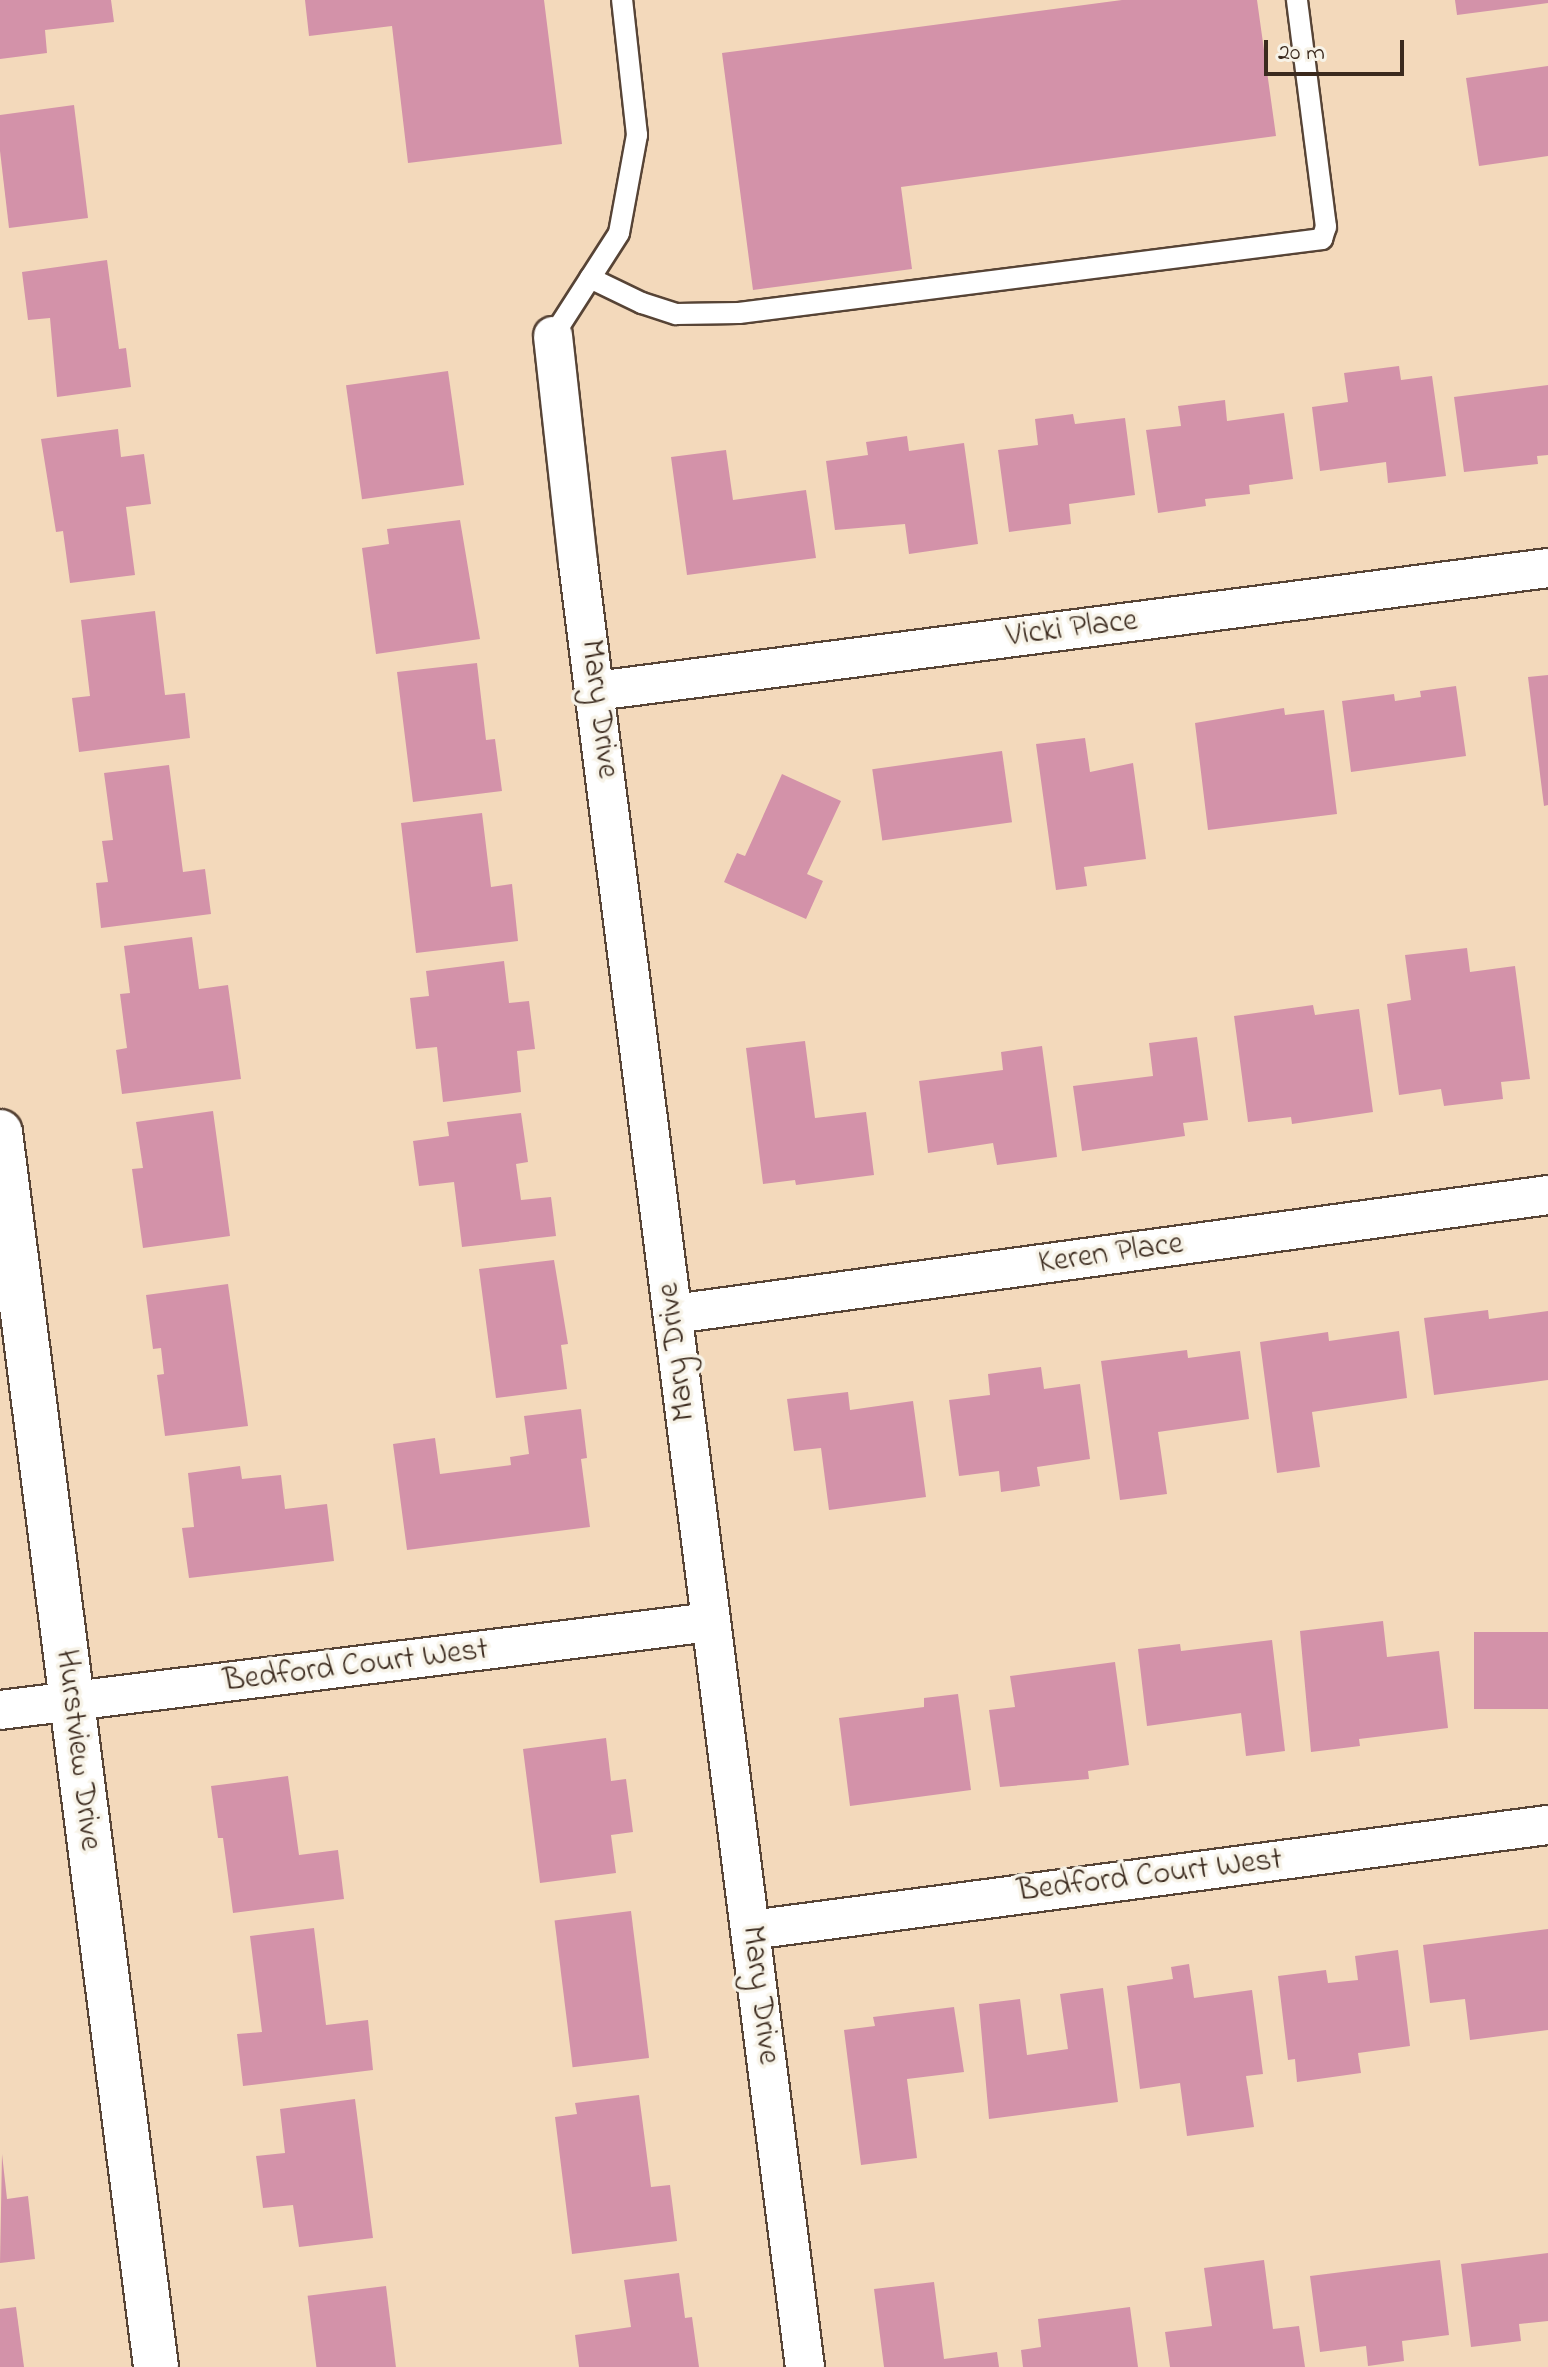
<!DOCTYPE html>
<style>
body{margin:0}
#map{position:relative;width:1548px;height:2367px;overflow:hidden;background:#f3d9bb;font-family:"Indie Flower",sans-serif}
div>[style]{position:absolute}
.building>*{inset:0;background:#d392a9;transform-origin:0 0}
.roads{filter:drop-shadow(2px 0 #574436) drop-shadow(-2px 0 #574436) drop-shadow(0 2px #574436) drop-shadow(0 -2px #574436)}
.lane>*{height:20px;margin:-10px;padding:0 10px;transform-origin:10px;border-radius:10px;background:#fff}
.street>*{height:38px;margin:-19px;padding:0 19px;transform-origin:19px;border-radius:19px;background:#fff}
.secondary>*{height:44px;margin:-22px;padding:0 22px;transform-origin:22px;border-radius:22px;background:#fff}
span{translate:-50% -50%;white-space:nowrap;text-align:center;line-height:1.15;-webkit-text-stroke:7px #f7f3e8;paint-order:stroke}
.street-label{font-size:32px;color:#3b2a1e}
.scale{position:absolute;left:1264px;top:40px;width:140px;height:36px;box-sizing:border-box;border:4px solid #3b2a1e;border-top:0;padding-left:10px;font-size:24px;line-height:28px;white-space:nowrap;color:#3b2a1e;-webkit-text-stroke:6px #f7f3e8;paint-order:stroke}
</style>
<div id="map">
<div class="building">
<div style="clip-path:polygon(0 0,111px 0,114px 22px,45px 30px,47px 53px,0 59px)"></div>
<div style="clip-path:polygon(305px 0,544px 0,562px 144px,408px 163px,392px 26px,309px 36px)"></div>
<div style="clip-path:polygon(1122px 0,1257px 0,1276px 136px,901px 187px,912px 269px,753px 290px,722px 53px)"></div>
<div style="clip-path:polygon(1455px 0,1548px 0,1548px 3px,1457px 15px)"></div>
<div style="clip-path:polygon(1548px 66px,1548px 156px,1479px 166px,1466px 78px)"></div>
<div style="clip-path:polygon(74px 105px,88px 218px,9px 228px,0 151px,0 115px)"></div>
<div style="clip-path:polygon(107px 260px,119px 349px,126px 348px,131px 387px,57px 397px,50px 318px,28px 320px,22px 272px)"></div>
<div style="clip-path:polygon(1399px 366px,1401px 380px,1432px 376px,1446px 476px,1388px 483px,1386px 462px,1320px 471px,1312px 407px,1348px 402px,1344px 373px)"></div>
<div style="left:448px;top:371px;width:115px;height:103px;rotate:82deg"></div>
<div style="clip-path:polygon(1548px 385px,1548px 455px,1537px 456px,1538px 464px,1464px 472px,1454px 397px)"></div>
<div style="clip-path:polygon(1225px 400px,1227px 421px,1284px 413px,1293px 479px,1249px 485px,1250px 494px,1205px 499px,1206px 506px,1158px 513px,1146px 430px,1181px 426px,1178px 406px)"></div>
<div style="clip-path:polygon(1073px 414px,1075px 424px,1125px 418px,1135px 495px,1069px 504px,1071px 524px,1009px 532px,998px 450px,1038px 445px,1035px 419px)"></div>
<div style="clip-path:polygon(118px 429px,121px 457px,144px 454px,151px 504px,126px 507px,135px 575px,70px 583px,63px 531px,56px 532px,41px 439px)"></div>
<div style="clip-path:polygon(907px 436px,909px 451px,964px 443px,978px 544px,909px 554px,905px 524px,835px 530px,826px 461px,868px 455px,866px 442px)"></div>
<div style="clip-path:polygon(726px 450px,733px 500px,806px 490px,816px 558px,687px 575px,671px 457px)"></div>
<div style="clip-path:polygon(460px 520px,480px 639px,376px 654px,362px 548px,389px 544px,387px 529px)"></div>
<div style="clip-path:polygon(155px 611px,165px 695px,185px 693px,190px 738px,79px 752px,72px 698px,90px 696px,81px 620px)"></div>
<div style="clip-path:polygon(477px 663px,486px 740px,495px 739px,502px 791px,413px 802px,397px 672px)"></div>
<div style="clip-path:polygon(1548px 675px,1548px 805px,1544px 806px,1528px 677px)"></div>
<div style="clip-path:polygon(1456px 686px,1466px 756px,1351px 772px,1342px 701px,1394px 694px,1395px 701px,1421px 697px,1420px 691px)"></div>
<div style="clip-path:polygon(1284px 708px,1285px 715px,1324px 710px,1337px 814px,1208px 830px,1195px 723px)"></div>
<div style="clip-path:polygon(1085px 738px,1090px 772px,1133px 763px,1146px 859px,1084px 867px,1087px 886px,1056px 890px,1036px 744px)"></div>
<div style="left:1002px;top:751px;width:72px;height:131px;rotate:82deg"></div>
<div style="clip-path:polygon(169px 765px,183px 872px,205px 869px,211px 914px,101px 928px,96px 883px,108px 882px,102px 841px,113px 840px,104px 773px)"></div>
<div style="clip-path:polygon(782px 774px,841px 801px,807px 874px,823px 881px,806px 919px,724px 882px,737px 853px,745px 856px)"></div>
<div style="clip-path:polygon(482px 813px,491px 887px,512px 884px,518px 941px,416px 953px,401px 823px)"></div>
<div style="clip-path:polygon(192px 937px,199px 989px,228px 985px,241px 1079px,122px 1094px,116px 1050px,127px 1048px,120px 994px,130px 993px,124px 946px)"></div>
<div style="clip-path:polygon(1467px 948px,1470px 972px,1515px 966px,1530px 1079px,1501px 1082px,1503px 1099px,1444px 1106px,1441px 1089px,1399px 1095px,1387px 1004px,1411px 1000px,1405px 955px)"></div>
<div style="clip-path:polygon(504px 961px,509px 1003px,529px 1001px,535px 1049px,517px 1051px,521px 1092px,443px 1102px,437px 1047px,416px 1049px,410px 998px,429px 996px,426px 971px)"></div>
<div style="clip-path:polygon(1313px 1005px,1315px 1015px,1359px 1009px,1373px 1112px,1292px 1124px,1291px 1117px,1248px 1122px,1234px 1016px)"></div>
<div style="clip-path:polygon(1197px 1037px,1208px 1120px,1183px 1123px,1185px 1136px,1082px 1151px,1073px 1086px,1153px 1076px,1149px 1043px)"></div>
<div style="clip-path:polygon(805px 1041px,815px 1118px,866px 1112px,874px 1175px,796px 1185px,795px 1180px,763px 1184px,746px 1048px)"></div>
<div style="clip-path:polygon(1042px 1046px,1057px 1157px,997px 1165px,993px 1143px,928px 1153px,919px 1081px,1003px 1070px,1001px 1052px)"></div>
<div style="clip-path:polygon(213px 1111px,230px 1236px,143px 1248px,132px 1169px,143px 1168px,136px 1122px)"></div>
<div style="clip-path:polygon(521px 1113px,528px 1162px,516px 1164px,521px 1200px,551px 1197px,556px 1236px,462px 1247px,454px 1182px,419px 1186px,413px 1141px,449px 1136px,447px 1122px)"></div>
<div style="clip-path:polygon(554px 1260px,568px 1344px,561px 1345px,567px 1389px,496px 1398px,479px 1269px)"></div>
<div style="clip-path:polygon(228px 1284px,248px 1426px,165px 1436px,157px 1375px,164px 1374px,161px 1348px,153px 1349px,146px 1295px)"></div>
<div style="clip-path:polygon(1488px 1310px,1489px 1319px,1548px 1311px,1548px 1380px,1434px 1395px,1424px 1318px)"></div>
<div style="clip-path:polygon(1399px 1331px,1407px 1398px,1312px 1412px,1320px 1467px,1277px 1473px,1260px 1342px,1328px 1332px,1329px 1341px)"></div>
<div style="clip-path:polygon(1187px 1350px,1188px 1358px,1240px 1351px,1249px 1419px,1158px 1432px,1167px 1494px,1120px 1500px,1101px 1361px)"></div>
<div style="clip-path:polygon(1041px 1367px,1044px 1389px,1080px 1384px,1090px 1459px,1037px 1467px,1040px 1486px,1001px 1492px,999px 1471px,959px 1476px,949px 1400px,990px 1395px,988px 1374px)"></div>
<div style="clip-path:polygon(848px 1392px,850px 1410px,913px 1401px,926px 1497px,829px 1510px,821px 1448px,794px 1451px,787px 1399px)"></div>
<div style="clip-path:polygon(581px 1409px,587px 1458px,581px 1459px,590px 1527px,407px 1550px,393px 1444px,435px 1438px,440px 1474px,511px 1465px,510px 1457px,529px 1454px,524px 1416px)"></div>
<div style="clip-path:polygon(240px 1466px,242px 1479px,281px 1475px,285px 1509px,327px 1504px,334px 1561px,189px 1578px,182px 1528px,194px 1527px,188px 1473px)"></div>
<div style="clip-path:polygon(1383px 1621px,1387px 1657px,1439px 1651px,1448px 1728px,1359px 1739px,1360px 1746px,1311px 1752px,1300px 1631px)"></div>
<div style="left:1548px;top:1632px;width:77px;height:74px;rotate:90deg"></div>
<div style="clip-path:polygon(1272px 1640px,1285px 1751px,1246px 1756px,1241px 1713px,1147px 1726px,1138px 1649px,1180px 1644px,1181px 1651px)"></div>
<div style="clip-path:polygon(1115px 1662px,1129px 1765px,1088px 1771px,1089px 1779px,1000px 1787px,989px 1710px,1015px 1707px,1010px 1676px)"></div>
<div style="clip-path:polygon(958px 1694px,971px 1790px,850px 1806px,839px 1718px,924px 1707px,924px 1698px)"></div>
<div style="clip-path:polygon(606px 1738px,611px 1781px,626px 1779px,633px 1832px,611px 1835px,616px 1873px,540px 1883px,523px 1749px)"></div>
<div style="clip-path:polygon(288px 1776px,299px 1855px,338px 1850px,344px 1899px,233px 1913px,223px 1838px,218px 1838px,211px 1786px)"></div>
<div style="left:631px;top:1911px;width:148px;height:77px;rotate:83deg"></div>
<div style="clip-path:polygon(314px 1928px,326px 2025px,368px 2020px,373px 2070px,243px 2086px,237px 2034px,262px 2032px,250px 1936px)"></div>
<div style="clip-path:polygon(1548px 1929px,1548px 2030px,1470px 2040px,1465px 1999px,1430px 2003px,1423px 1945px)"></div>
<div style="clip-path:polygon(1398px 1950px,1410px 2046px,1358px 2053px,1361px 2073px,1297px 2082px,1295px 2059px,1288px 2060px,1278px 1976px,1326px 1970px,1328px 1983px,1358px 1980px,1355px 1956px)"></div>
<div style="clip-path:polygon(1189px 1964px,1194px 1998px,1252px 1990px,1263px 2074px,1246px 2076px,1254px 2127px,1187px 2136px,1180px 2083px,1140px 2089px,1127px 1986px,1173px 1979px,1171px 1967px)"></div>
<div style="clip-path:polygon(1103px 1988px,1118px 2102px,989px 2119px,979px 2004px,1020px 1999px,1027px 2055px,1068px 2049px,1060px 1994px)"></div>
<div style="clip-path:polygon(954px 2007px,964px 2072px,907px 2079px,917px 2158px,861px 2165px,844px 2030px,875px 2026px,873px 2017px)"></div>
<div style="clip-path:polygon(639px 2095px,651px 2187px,670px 2185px,677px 2241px,572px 2254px,555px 2117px,577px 2114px,575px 2103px)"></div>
<div style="clip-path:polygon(355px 2099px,373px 2238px,299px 2247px,293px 2205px,263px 2208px,256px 2156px,285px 2153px,280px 2109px)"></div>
<div style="clip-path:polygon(2px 2154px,7px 2199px,28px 2196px,35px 2259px,0 2263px)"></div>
<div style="clip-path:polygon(1548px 2253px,1548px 2321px,1519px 2324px,1521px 2341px,1471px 2347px,1461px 2264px)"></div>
<div style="clip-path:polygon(1264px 2260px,1273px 2329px,1299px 2326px,1305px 2367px,1170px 2367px,1165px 2332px,1212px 2326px,1204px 2268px)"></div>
<div style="clip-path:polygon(1440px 2260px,1449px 2335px,1402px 2341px,1404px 2361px,1368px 2366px,1366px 2346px,1320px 2352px,1310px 2276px)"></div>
<div style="clip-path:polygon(679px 2273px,685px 2318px,692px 2317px,699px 2367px,579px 2367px,575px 2335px,631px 2327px,624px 2280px)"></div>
<div style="clip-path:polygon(934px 2282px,944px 2359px,997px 2352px,999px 2367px,884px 2367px,874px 2289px)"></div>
<div style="left:386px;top:2286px;width:82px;height:79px;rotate:83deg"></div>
<div style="clip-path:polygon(16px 2307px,24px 2367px,0 2367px,0 2309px)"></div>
<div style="clip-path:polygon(1130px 2307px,1138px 2367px,1023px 2367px,1021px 2350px,1041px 2347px,1038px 2319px)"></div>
</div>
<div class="roads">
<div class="lane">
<div style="left:590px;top:278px;width:58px;rotate:25.7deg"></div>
<div style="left:642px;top:303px;width:36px;rotate:18deg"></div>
<div style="left:676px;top:314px;width:63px;rotate:-0.9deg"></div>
<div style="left:739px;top:313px;width:588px;rotate:-7.23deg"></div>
<div style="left:1322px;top:239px;width:13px;rotate:-72deg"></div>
<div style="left:1326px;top:227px;width:229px;rotate:-97.3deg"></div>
<div style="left:553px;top:336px;width:122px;rotate:-57.3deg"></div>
<div style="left:619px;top:233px;width:100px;rotate:-79.6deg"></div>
<div style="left:637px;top:135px;width:136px;rotate:-96.3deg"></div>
</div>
<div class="street">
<div style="left:553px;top:336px;width:228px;rotate:83.7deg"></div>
<div style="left:578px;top:563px;width:1818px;rotate:82.83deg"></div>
<div style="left:596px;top:691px;width:960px;rotate:-7.36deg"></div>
<div style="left:674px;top:1314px;width:882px;rotate:-7.75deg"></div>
<div style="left:0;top:1710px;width:716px;rotate:-7.06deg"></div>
<div style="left:751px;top:1930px;width:804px;rotate:-7.51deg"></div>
</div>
<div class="secondary">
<div style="left:0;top:1132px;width:1245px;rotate:82.8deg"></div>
</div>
</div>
<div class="street-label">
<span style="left:1072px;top:630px;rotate:-7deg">Vicki Place</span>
<span style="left:598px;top:709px;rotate:83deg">Mary Drive</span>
<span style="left:1111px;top:1255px;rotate:-8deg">Keren Place</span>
<span style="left:678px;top:1352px;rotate:-97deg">Mary Drive</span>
<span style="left:356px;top:1667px;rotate:-7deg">Bedford Court West</span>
<span style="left:77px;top:1750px;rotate:83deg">Hurstview Drive</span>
<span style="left:1150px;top:1877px;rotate:-7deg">Bedford Court West</span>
<span style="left:759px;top:1995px;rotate:83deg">Mary Drive</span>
</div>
<div class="scale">20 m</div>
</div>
